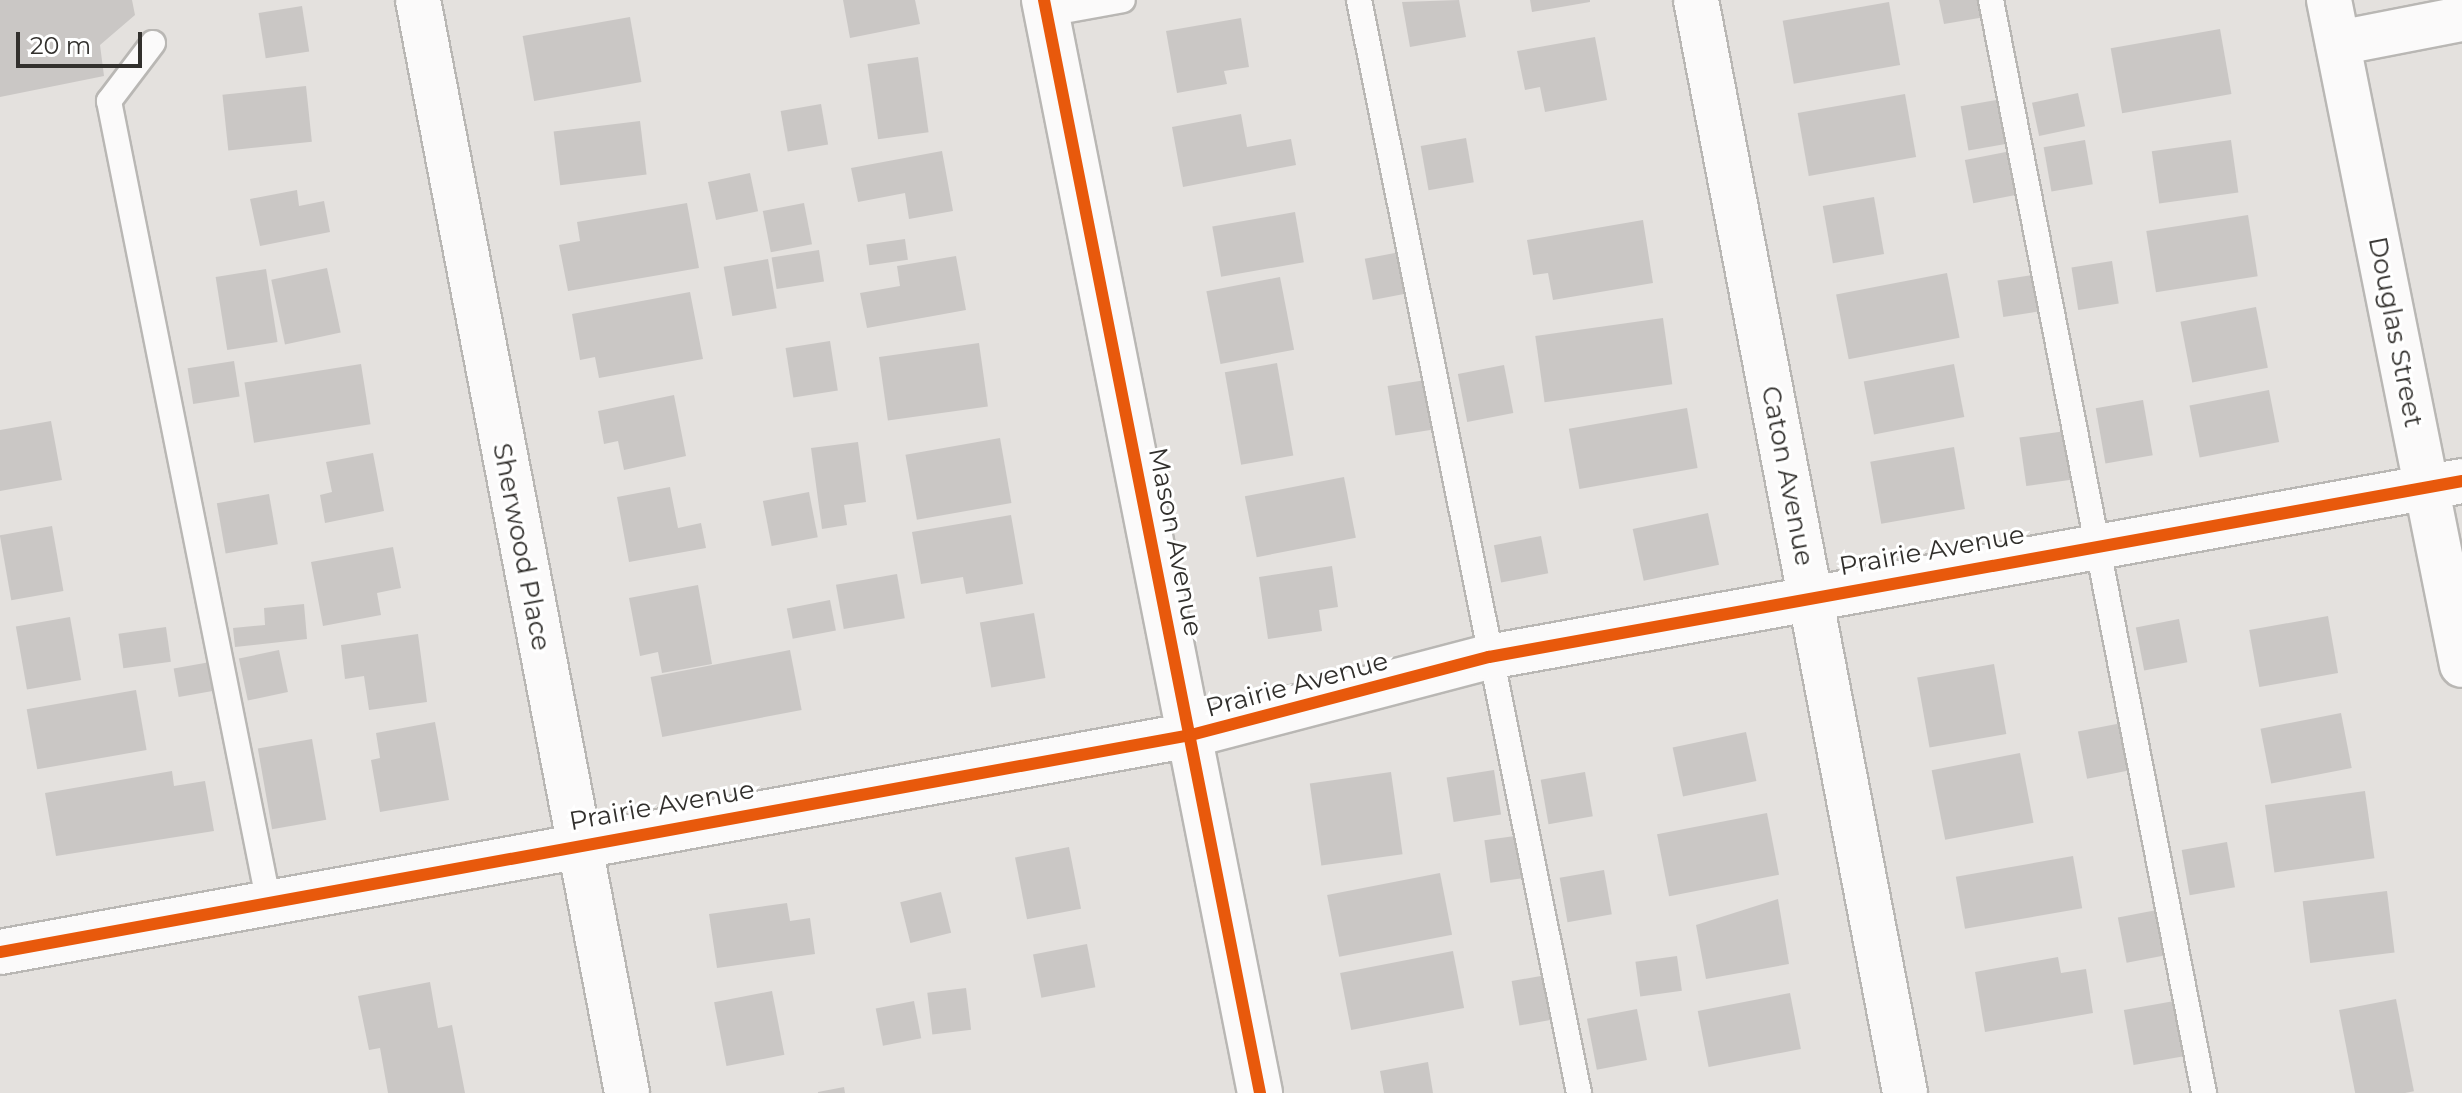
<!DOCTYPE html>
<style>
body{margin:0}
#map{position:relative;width:2462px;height:1093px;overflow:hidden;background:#e4e1de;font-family:Montserrat,sans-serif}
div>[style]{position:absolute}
.building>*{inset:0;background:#cac7c5;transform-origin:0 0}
.roads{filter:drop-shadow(2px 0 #b9b7b4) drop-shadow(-2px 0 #b9b7b4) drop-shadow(0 2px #b9b7b4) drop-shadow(0 -2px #b9b7b4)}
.lane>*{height:24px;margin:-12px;padding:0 12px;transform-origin:12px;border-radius:12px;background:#fbfafa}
.street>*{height:44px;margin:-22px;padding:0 22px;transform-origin:22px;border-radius:22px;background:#fbfafa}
.cycleway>*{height:12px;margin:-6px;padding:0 6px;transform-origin:6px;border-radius:6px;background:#e8590c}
span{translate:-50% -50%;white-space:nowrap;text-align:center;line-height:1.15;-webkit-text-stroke:6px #fff;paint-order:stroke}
.street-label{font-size:26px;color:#32302d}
.scale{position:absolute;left:16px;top:32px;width:126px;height:36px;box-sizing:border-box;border:4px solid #32302d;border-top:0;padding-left:10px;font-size:24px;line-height:28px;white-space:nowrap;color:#32302d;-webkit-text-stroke:6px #fff;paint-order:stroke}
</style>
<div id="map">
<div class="building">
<div style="clip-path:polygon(0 0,132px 0,135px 15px,100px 45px,104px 76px,0 97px)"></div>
<div style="clip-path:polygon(843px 0,915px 0,920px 24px,850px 38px)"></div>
<div style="clip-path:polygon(1459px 0,1466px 37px,1410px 47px,1402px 2px)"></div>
<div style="clip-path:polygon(1530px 0,1590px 0,1590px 2px,1532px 12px)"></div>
<div style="clip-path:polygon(1939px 0,1982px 0,1985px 17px,1944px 24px)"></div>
<div style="left:1889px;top:2px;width:64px;height:108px;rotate:80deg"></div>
<div style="left:302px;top:6px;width:46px;height:44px;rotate:81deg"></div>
<div style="left:630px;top:17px;width:66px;height:109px;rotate:80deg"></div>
<div style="clip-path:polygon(1241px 18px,1249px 67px,1224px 71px,1227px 84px,1177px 93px,1166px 31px)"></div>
<div style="left:2220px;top:29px;width:66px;height:111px;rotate:80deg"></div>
<div style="clip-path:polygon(1595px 37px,1607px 100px,1545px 112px,1540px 87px,1525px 90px,1517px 51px)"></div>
<div style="left:918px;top:57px;width:76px;height:51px;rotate:82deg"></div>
<div style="left:306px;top:86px;width:56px;height:84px;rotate:84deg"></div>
<div style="left:2078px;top:93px;width:34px;height:47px;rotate:78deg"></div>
<div style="left:1905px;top:94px;width:64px;height:109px;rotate:80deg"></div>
<div style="left:2002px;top:99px;width:45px;height:42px;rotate:80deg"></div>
<div style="left:821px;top:104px;width:41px;height:41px;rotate:80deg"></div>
<div style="clip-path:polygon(1241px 114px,1247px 147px,1291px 139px,1296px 165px,1183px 187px,1172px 127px)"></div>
<div style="left:640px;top:121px;width:54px;height:87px;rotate:83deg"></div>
<div style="left:1466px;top:138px;width:45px;height:46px;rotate:80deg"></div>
<div style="left:2085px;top:140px;width:45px;height:42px;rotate:80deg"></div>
<div style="left:2231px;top:140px;width:53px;height:80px;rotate:82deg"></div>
<div style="clip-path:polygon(942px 151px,953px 211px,909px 219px,905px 193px,858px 202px,851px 168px)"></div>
<div style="left:2011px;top:151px;width:44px;height:47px;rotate:79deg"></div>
<div style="left:750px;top:173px;width:39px;height:43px;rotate:78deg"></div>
<div style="clip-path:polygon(297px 190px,299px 206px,324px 201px,330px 232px,260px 246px,250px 199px)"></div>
<div style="left:1874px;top:197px;width:58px;height:52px;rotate:80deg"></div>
<div style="clip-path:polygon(687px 203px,699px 268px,568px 291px,559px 245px,580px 241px,577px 222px)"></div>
<div style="left:804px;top:203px;width:42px;height:42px;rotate:79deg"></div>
<div style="left:1295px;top:212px;width:51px;height:84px;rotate:80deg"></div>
<div style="left:2248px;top:215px;width:62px;height:103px;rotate:81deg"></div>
<div style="clip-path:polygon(1643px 220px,1653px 283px,1553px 300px,1548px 273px,1533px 275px,1527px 240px)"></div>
<div style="left:905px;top:239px;width:21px;height:39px;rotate:82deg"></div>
<div style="left:819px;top:250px;width:32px;height:48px;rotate:81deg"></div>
<div style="left:1405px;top:251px;width:42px;height:41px;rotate:79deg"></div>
<div style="clip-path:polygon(956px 256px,966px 310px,867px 328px,860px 293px,900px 286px,897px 266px)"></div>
<div style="left:768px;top:259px;width:50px;height:45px;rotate:80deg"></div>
<div style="left:2112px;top:261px;width:43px;height:41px;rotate:81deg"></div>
<div style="left:327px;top:268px;width:66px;height:57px;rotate:78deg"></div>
<div style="left:266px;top:269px;width:74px;height:51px;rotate:81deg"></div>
<div style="left:1947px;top:273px;width:66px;height:113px;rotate:79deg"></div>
<div style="left:2039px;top:274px;width:37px;height:42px;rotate:81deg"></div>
<div style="left:1280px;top:277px;width:74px;height:75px;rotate:79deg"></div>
<div style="clip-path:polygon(690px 292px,703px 359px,599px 378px,595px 357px,580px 360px,572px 314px)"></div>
<div style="left:2256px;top:307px;width:62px;height:77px;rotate:79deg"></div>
<div style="left:1663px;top:318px;width:67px;height:129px;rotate:82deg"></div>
<div style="left:830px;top:341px;width:50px;height:45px;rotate:81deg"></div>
<div style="left:979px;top:343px;width:64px;height:101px;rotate:82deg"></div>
<div style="left:234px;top:361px;width:36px;height:47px;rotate:81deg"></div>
<div style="left:1277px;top:363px;width:94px;height:53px;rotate:80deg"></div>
<div style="left:361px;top:364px;width:61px;height:118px;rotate:81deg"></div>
<div style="left:1954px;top:364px;width:54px;height:92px;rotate:79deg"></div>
<div style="left:1504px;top:365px;width:49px;height:47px;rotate:79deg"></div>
<div style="left:1432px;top:379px;width:50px;height:45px;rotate:81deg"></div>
<div style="left:2269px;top:390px;width:53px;height:81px;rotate:79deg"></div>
<div style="clip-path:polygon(674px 395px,686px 456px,624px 470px,618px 441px,604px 444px,598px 411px)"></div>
<div style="left:2143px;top:400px;width:56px;height:48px;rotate:80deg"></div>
<div style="left:1687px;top:408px;width:61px;height:120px;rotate:80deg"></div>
<div style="clip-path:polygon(51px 421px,62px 480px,0 491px,0 430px)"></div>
<div style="left:2066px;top:431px;width:49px;height:47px;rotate:82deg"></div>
<div style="left:1000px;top:438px;width:66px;height:96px;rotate:80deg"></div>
<div style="clip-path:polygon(858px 442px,866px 502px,844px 505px,847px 525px,822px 529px,811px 448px)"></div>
<div style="left:1954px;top:447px;width:63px;height:85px;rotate:80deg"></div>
<div style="clip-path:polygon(373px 453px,384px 511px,325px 523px,320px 495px,332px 492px,326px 462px)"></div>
<div style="left:1344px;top:477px;width:62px;height:101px;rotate:79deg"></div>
<div style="clip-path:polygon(670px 487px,678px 528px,701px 523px,706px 548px,629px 562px,617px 497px)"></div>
<div style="left:809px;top:492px;width:46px;height:47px;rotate:79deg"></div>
<div style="left:269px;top:494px;width:51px;height:53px;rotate:80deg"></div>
<div style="left:1708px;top:513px;width:53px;height:77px;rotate:78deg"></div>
<div style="clip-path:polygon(1011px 515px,1023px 584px,966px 594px,963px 577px,921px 584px,912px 532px)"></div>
<div style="left:52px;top:526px;width:66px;height:53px;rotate:80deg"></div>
<div style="left:1541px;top:536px;width:38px;height:48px;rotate:79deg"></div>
<div style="clip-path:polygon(393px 547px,401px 588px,377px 593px,381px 615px,323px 626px,311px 562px)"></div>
<div style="clip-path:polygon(1332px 566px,1338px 607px,1319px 610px,1322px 631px,1268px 639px,1259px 577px)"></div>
<div style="left:897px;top:574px;width:45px;height:62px;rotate:80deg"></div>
<div style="clip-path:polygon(698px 585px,712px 664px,662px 673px,658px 652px,640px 656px,629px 598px)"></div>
<div style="left:830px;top:600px;width:31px;height:44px;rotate:79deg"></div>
<div style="clip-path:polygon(304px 604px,307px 639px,235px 647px,233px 628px,265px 625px,264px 608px)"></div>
<div style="left:1034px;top:613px;width:66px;height:55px;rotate:80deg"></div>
<div style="left:2328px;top:616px;width:58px;height:80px;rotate:80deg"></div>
<div style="left:70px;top:617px;width:64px;height:55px;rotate:80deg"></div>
<div style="left:2179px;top:619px;width:44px;height:44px;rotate:79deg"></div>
<div style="left:166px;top:627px;width:35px;height:48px;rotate:82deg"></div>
<div style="clip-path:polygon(418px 634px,427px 702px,369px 710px,364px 676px,345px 679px,341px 645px)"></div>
<div style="left:279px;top:650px;width:43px;height:41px;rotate:78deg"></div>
<div style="left:790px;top:650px;width:61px;height:142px;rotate:79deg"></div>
<div style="left:216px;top:661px;width:29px;height:43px;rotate:80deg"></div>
<div style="left:1994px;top:664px;width:71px;height:78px;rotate:80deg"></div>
<div style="left:136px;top:690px;width:61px;height:111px;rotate:80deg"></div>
<div style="left:2341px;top:713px;width:56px;height:82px;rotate:79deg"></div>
<div style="clip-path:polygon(435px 722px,449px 800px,380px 812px,371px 760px,380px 758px,376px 733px)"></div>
<div style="left:2127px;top:722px;width:48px;height:50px;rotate:79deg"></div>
<div style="left:1746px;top:732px;width:50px;height:75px;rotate:78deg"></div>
<div style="left:312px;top:739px;width:82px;height:55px;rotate:80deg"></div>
<div style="left:2020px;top:753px;width:71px;height:90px;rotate:79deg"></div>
<div style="left:1494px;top:770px;width:45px;height:48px;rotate:81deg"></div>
<div style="clip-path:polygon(172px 771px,174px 786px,205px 781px,214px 831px,56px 856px,45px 793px)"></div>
<div style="left:1391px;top:772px;width:83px;height:82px;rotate:82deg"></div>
<div style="left:1585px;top:772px;width:45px;height:45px;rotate:80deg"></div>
<div style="left:2365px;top:791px;width:68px;height:101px;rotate:82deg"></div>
<div style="left:1767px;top:813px;width:63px;height:112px;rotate:79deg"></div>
<div style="left:1522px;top:835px;width:43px;height:38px;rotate:82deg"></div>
<div style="left:2227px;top:842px;width:46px;height:46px;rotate:80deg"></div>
<div style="left:1069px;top:847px;width:63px;height:55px;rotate:79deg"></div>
<div style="left:2073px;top:856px;width:53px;height:119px;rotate:80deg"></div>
<div style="left:1604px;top:870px;width:45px;height:45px;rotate:80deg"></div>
<div style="left:1440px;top:873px;width:63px;height:115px;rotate:79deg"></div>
<div style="left:2387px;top:891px;width:62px;height:85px;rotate:83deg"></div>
<div style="left:941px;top:892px;width:42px;height:42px;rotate:76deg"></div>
<div style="clip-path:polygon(1778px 899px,1789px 964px,1706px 979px,1696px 925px)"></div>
<div style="clip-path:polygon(787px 903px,790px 921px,810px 918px,815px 954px,717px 968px,709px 914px)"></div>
<div style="left:2162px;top:909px;width:46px;height:45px;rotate:79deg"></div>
<div style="left:1087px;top:944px;width:44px;height:55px;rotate:79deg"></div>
<div style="left:1453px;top:951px;width:58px;height:115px;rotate:79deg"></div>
<div style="left:1677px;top:956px;width:35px;height:42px;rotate:82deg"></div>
<div style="clip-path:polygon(2058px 957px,2061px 973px,2086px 969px,2093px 1013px,1985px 1032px,1975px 972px)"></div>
<div style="left:1552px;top:974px;width:45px;height:41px;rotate:80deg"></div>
<div style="clip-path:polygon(430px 982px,438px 1028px,452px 1025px,465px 1093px,388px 1093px,380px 1048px,369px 1050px,358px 996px)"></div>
<div style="left:966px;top:988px;width:42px;height:39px;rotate:83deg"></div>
<div style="left:772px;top:991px;width:65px;height:59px;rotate:79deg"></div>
<div style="left:1790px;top:993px;width:57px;height:94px;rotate:79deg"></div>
<div style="left:2396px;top:999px;width:94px;height:58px;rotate:79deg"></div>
<div style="left:2180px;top:1000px;width:56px;height:57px;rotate:80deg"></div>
<div style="left:914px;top:1001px;width:38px;height:39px;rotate:79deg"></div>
<div style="left:1637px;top:1009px;width:52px;height:51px;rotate:79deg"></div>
<div style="clip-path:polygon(1428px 1062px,1433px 1093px,1384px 1093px,1380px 1071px)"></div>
<div style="clip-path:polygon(844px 1087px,845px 1093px,818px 1093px,818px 1092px)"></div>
</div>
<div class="roads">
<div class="lane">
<div style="left:1359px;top:0;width:1115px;rotate:78.62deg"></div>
<div style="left:1991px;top:0;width:1114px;rotate:78.97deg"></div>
<div style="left:1047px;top:14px;width:77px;rotate:-10.4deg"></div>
<div style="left:153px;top:43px;width:73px;rotate:127.2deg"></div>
<div style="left:109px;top:101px;width:819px;rotate:78.73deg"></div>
</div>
<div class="street">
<div style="left:418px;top:0;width:1113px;rotate:79.17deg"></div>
<div style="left:1044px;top:0;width:1114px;rotate:78.82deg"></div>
<div style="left:1696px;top:0;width:1113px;rotate:79.17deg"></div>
<div style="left:2329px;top:0;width:678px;rotate:78.69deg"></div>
<div style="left:2338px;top:43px;width:126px;rotate:-11deg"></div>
<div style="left:0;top:952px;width:1211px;rotate:-10.33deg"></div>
<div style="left:1191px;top:735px;width:308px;rotate:-14.7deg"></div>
<div style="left:1489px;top:657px;width:989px;rotate:-10.25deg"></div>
</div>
</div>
<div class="cycleway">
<div style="left:1044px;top:0;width:1114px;rotate:78.82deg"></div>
<div style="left:0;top:952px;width:1211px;rotate:-10.33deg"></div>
<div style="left:1191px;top:735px;width:308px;rotate:-14.7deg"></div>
<div style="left:1489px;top:657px;width:989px;rotate:-10.25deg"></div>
</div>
<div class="street-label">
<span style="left:2395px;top:332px;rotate:79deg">Douglas Street</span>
<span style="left:1787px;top:476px;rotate:79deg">Caton Avenue</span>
<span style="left:1175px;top:542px;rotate:79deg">Mason Avenue</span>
<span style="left:521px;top:547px;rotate:79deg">Sherwood Place</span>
<span style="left:1932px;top:551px;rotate:-10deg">Prairie Avenue</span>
<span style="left:1297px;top:685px;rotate:-15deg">Prairie Avenue</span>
<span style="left:662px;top:806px;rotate:-10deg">Prairie Avenue</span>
</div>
<div class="scale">20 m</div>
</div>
